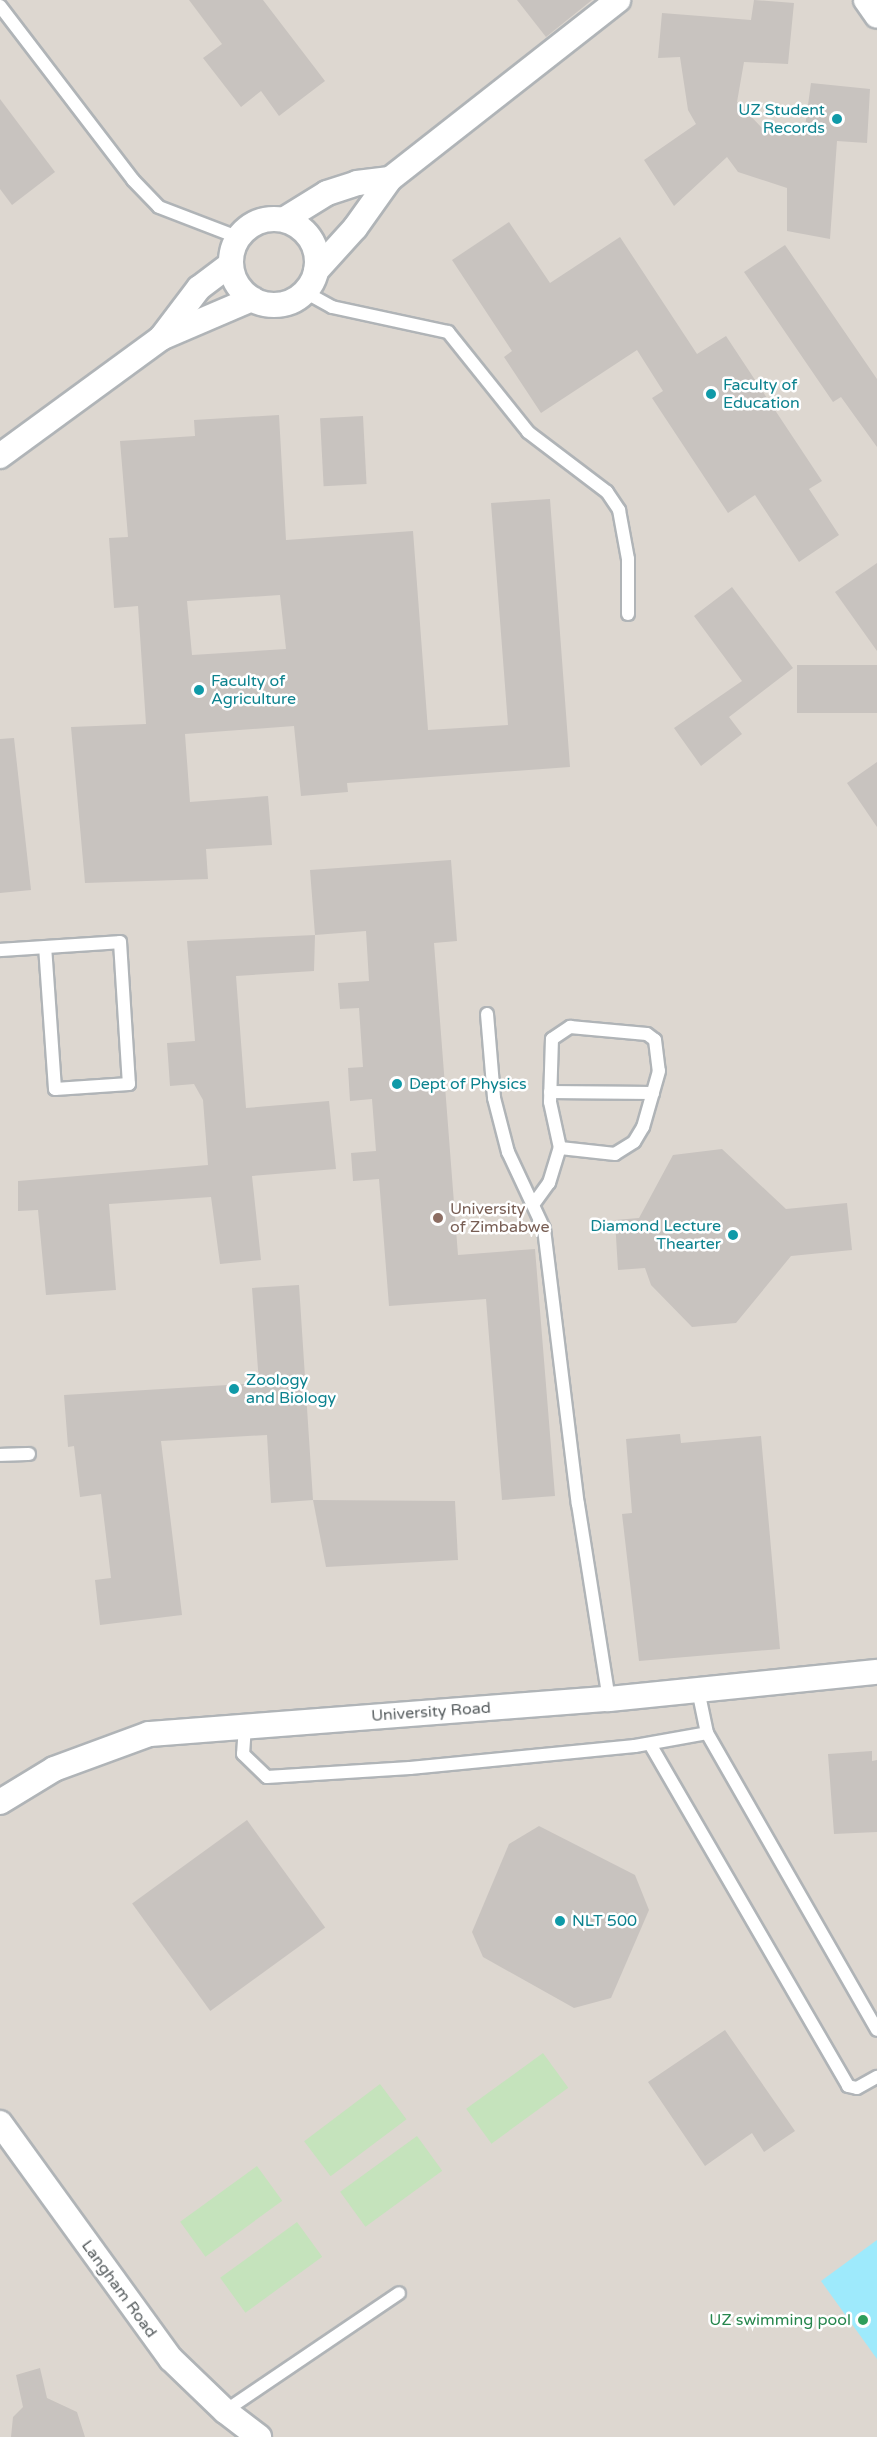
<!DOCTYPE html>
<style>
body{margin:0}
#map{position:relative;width:877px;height:2437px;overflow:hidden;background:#ebe6df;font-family:"Varela Round",sans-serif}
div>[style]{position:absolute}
.education>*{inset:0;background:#ddd7d0;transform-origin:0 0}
.green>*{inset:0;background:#c5e3bc;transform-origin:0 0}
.water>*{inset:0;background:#9eeafc}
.building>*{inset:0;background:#c8c3bf;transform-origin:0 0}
.roads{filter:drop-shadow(2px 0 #b0b4b7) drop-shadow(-2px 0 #b0b4b7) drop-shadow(0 2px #b0b4b7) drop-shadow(0 -2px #b0b4b7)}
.lane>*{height:12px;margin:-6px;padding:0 6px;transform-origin:6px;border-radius:6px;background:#fff}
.street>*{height:24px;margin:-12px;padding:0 12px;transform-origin:12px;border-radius:12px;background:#fff}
.street>.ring{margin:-12px;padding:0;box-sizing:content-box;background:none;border:24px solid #fff;border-radius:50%}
.dots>*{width:16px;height:16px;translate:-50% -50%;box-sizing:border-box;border:3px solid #fff;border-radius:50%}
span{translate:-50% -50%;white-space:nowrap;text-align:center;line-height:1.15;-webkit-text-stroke:5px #fff;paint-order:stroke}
.culture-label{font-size:16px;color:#0d838f}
.right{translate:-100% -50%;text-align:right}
.left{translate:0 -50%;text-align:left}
.education-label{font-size:16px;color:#785e54}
.street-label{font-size:16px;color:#585e60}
.leisure-label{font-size:16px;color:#27864d}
</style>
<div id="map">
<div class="education">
<div style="left:0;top:0;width:877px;height:2437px"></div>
</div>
<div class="green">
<div style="left:543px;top:2053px;width:43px;height:95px;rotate:54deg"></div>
<div style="left:380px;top:2084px;width:44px;height:95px;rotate:53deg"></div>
<div style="left:417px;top:2136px;width:43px;height:95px;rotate:54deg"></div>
<div style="left:257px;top:2166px;width:43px;height:95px;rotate:54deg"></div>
<div style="left:297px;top:2222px;width:43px;height:95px;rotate:54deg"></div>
</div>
<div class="water">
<div style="clip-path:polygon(877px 2240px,877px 2359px,821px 2281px)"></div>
</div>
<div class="building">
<div style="clip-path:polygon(189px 0,263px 0,325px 81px,279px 116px,261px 91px,241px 107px,203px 58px,222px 44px)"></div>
<div style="clip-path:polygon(517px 0,592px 0,546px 37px)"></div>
<div style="clip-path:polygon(754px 0,794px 3px,788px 64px,744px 62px,737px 102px,765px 131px,784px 134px,805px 127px,811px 83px,870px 89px,867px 143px,837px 141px,830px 239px,787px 231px,787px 188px,738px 172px,727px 157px,674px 206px,644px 160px,696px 124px,688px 110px,680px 57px,658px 58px,662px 13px,751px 20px)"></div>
<div style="clip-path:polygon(0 99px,55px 172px,12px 205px,0 189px)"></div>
<div style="clip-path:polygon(509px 222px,550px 283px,620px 237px,697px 354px,726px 336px,822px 481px,809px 489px,839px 535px,799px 562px,755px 495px,728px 513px,652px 398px,663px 391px,637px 350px,541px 413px,504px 357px,512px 351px,452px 260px)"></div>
<div style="clip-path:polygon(785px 245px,877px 379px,877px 447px,841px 397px,833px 402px,744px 272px)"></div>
<div style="clip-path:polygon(evenodd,279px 415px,286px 540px,413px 531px,428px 730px,508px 725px,491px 503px,550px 499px,570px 767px,347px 783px,348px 792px,301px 796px,294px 726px,185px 734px,190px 802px,268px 796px,272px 845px,206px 849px,208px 879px,85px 883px,71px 727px,146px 724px,138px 606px,114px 608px,109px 538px,128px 537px,120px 441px,195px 436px,194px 420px,279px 415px,280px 595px,286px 649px,192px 655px,187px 601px,280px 595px)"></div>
<div style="left:363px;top:416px;width:68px;height:43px;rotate:87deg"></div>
<div style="clip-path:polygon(877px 563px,877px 651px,835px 592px)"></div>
<div style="clip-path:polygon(732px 587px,793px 668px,729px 717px,742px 734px,701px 766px,674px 728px,742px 681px,694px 616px)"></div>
<div style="left:877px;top:665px;width:48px;height:80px;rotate:90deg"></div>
<div style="clip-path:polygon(14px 738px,31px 890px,0 893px,0 739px)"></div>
<div style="clip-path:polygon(877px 762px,877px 827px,847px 783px)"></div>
<div style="clip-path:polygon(451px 860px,457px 941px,434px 943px,458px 1255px,535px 1249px,555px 1496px,502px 1500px,486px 1299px,389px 1306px,379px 1179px,353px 1181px,351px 1153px,376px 1151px,372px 1099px,350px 1101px,348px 1068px,363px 1067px,359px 1008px,340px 1009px,338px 983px,369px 981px,366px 931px,315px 935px,310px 870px)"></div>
<div style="clip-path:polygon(315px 935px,314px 971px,236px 976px,246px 1108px,329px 1101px,336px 1169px,252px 1176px,261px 1260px,220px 1264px,211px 1197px,109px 1204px,116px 1290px,46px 1295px,38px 1210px,18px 1211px,18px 1181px,208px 1165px,203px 1100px,194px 1084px,170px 1086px,167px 1043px,195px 1041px,187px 941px)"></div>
<div style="clip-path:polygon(722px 1149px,786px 1209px,847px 1203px,852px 1250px,791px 1256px,736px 1323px,692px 1327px,651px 1285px,645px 1268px,618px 1270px,615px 1220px,639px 1218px,673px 1155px)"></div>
<div style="clip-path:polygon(299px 1285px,313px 1500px,271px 1503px,267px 1435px,161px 1441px,182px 1615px,100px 1625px,95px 1580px,111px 1578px,101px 1494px,80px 1497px,74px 1446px,68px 1447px,64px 1395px,259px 1383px,252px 1288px)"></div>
<div style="clip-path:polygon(680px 1434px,681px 1443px,761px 1436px,780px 1649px,639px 1661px,622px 1514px,632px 1513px,626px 1439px)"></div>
<div style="clip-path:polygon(313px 1500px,455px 1501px,458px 1560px,326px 1567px)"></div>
<div style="clip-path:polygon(872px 1751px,872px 1761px,877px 1760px,877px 1832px,834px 1834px,828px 1754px)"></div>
<div style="left:247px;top:1820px;width:133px;height:142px;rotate:54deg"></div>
<div style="clip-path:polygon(539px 1826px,635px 1875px,649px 1910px,611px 1998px,574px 2008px,483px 1957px,472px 1932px,509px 1844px)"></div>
<div style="clip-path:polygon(725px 2030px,795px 2131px,764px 2152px,752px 2133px,705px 2166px,648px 2082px)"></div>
<div style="clip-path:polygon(40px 2368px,47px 2398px,77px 2412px,85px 2437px,11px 2437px,13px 2417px,23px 2407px,16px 2375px)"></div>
</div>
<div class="roads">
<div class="lane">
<div style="left:0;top:6px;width:219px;rotate:52.6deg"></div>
<div style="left:133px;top:180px;width:37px;rotate:46deg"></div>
<div style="left:159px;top:207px;width:84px;rotate:21deg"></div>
<div style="left:305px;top:292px;width:31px;rotate:29deg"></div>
<div style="left:332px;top:307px;width:119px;rotate:12.2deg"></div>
<div style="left:448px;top:332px;width:128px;rotate:51.3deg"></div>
<div style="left:528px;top:432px;width:99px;rotate:37.2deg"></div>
<div style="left:607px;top:492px;width:22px;rotate:56deg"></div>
<div style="left:619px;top:510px;width:50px;rotate:79.6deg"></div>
<div style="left:628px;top:559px;width:55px;rotate:90deg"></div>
<div style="left:0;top:950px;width:120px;rotate:-3.8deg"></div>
<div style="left:120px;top:942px;width:142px;rotate:86.4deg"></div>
<div style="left:129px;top:1084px;width:74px;rotate:176.1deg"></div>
<div style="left:55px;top:1089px;width:142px;rotate:-94deg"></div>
<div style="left:487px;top:1014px;width:84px;rotate:85.2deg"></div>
<div style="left:494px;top:1098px;width:56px;rotate:75.5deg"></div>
<div style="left:508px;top:1152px;width:85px;rotate:64.9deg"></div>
<div style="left:544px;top:1229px;width:277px;rotate:83deg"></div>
<div style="left:578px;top:1504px;width:197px;rotate:81deg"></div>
<div style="left:550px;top:1092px;width:103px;rotate:0.6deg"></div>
<div style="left:535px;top:1202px;width:24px;rotate:-54deg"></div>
<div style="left:549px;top:1183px;width:37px;rotate:-73deg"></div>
<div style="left:560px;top:1148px;width:47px;rotate:-102.3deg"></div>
<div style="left:550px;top:1102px;width:63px;rotate:-88.2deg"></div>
<div style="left:552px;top:1039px;width:22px;rotate:-34deg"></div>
<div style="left:570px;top:1027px;width:77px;rotate:5.2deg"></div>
<div style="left:647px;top:1034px;width:10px;rotate:37deg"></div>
<div style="left:655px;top:1040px;width:31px;rotate:83deg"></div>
<div style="left:659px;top:1071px;width:58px;rotate:105.9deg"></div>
<div style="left:643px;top:1127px;width:17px;rotate:121deg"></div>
<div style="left:634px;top:1142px;width:22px;rotate:148deg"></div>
<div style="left:615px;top:1154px;width:55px;rotate:-173.8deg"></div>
<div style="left:0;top:1455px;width:29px;rotate:-2deg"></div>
<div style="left:245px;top:1726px;width:28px;rotate:94deg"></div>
<div style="left:243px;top:1754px;width:33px;rotate:44deg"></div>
<div style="left:267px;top:1777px;width:143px;rotate:-3.6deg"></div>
<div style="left:410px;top:1768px;width:226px;rotate:-5.6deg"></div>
<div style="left:635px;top:1746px;width:73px;rotate:-10.2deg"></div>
<div style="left:707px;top:1733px;width:44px;rotate:-101.8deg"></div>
<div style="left:707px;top:1733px;width:342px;rotate:60.2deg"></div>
<div style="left:650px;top:1744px;width:395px;rotate:59.9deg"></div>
<div style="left:848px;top:2086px;width:9px;rotate:13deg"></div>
<div style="left:857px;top:2088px;width:23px;rotate:-29deg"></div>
<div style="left:225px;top:2411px;width:210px;rotate:-34.1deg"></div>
</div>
<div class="street">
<div style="left:866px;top:0;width:19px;rotate:55deg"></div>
<div class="ring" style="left:231px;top:219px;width:62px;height:62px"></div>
<div style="left:285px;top:219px;width:49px;rotate:-31.8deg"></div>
<div style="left:327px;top:193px;width:32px;rotate:-18deg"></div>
<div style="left:357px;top:183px;width:33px;rotate:-7deg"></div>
<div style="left:316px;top:271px;width:58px;rotate:-47.8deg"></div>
<div style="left:355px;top:228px;width:60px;rotate:-54.5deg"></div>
<div style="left:390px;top:179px;width:290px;rotate:-38.1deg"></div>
<div style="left:161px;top:338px;width:63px;rotate:-52.8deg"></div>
<div style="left:199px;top:288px;width:39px;rotate:-37deg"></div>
<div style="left:0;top:456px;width:200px;rotate:-36.2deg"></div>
<div style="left:161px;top:338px;width:99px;rotate:-23.2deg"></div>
<div style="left:0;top:1802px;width:63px;rotate:-31.4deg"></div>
<div style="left:54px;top:1769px;width:101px;rotate:-20.2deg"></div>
<div style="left:149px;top:1734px;width:461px;rotate:-4.4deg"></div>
<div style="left:609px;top:1699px;width:269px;rotate:-5.8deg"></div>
<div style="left:0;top:2123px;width:291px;rotate:54.1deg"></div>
<div style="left:171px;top:2359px;width:75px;rotate:43.9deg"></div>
<div style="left:225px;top:2411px;width:43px;rotate:37.4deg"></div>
</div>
</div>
<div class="dots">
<div style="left:837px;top:119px;background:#0f9aa8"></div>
<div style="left:711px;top:394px;background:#0f9aa8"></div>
<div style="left:199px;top:690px;background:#0f9aa8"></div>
<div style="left:397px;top:1084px;background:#0f9aa8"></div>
<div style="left:438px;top:1218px;background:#8d6e63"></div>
<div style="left:733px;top:1235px;background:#0f9aa8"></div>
<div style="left:234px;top:1389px;background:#0f9aa8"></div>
<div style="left:560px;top:1921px;background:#0f9aa8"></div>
<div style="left:863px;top:2320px;background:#2e9e5b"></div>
</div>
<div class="culture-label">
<span class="right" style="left:825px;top:119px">UZ Student<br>Records</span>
<span class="left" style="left:723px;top:394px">Faculty of<br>Education</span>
<span class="left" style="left:211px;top:690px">Faculty of<br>Agriculture</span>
<span class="left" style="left:409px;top:1084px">Dept of Physics</span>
<span class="right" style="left:721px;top:1235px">Diamond Lecture<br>Thearter</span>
<span class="left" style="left:246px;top:1389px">Zoology<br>and Biology</span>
<span class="left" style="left:572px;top:1921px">NLT 500</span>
</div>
<div class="education-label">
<span class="left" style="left:450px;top:1218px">University<br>of Zimbabwe</span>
</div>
<div class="street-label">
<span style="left:431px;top:1712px;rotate:-4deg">University Road</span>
<span style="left:119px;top:2289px;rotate:54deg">Langham Road</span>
</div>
<div class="leisure-label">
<span class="right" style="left:851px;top:2320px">UZ swimming pool</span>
</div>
</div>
